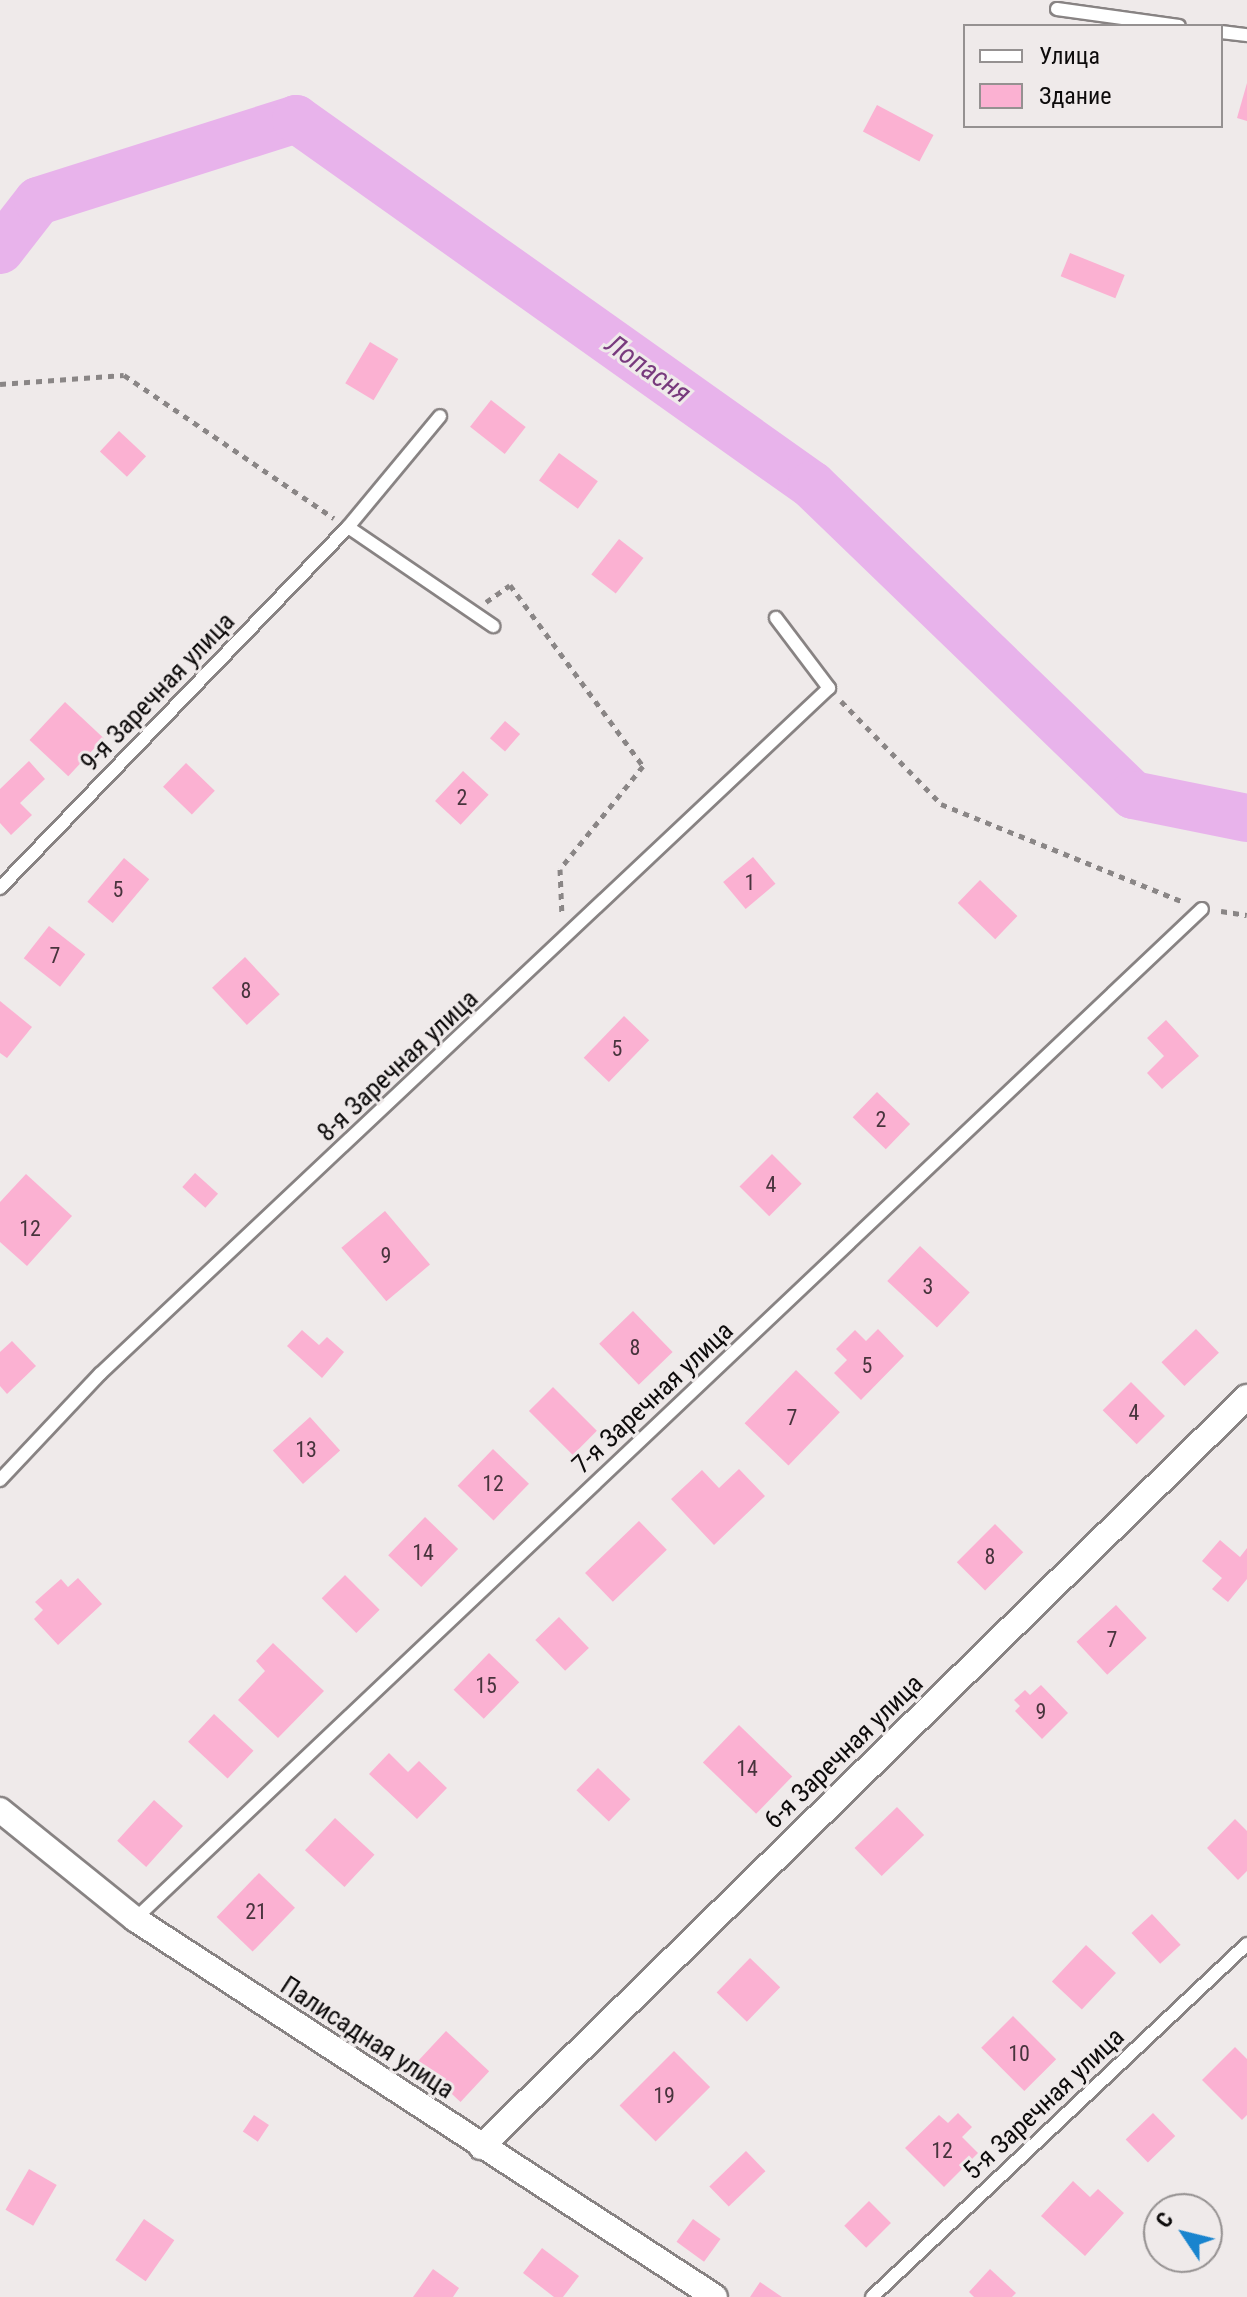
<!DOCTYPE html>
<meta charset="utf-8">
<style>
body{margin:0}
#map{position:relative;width:1247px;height:2297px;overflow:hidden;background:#efeaea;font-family:"Roboto Condensed",sans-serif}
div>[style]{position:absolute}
.river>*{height:48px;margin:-24px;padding:0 24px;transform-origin:24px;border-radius:24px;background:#e8b3eb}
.building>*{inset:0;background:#fbb1d2;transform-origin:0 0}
.path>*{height:5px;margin-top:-2.5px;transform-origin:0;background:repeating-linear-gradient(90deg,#8a8686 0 6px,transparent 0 12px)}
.roads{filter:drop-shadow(2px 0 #888383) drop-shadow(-2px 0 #888383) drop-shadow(0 2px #888383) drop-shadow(0 -2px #888383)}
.service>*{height:12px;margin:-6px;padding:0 6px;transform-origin:6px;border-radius:6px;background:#fff}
.minor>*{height:24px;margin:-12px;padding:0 12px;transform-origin:12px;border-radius:12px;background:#fff}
span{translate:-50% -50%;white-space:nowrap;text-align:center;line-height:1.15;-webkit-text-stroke:6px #efeaea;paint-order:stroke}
.number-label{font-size:22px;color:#48343d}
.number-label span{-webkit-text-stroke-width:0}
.street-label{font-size:26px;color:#0d0b0b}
.water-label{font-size:28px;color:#783a7d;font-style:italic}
.legend{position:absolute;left:963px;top:24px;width:260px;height:104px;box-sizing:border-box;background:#efeaea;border:2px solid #959191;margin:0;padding:10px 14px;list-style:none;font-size:24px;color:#0d0b0b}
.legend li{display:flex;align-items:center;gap:16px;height:40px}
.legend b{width:40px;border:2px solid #959191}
.north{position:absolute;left:1143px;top:2193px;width:80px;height:80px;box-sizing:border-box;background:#efeaea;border:2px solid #959191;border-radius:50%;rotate:305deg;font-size:22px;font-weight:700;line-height:32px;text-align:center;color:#0d0b0b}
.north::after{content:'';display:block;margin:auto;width:28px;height:36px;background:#1984ce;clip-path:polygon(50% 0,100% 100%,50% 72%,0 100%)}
</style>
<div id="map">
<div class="river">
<div style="left:0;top:250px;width:62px;rotate:-52.2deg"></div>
<div style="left:38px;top:201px;width:271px;rotate:-17.6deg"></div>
<div style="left:296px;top:119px;width:633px;rotate:35.35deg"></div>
<div style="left:812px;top:485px;width:446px;rotate:44deg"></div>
<div style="left:1133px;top:795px;width:116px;rotate:11.4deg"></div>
</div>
<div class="building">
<div style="clip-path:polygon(1247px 83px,1247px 121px,1237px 118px)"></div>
<div style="left:877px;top:105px;width:64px;height:30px;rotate:28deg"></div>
<div style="left:1070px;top:253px;width:59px;height:25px;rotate:22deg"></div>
<div style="left:370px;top:342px;width:33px;height:48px;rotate:31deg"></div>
<div style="left:491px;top:400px;width:44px;height:34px;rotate:38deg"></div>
<div style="left:119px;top:431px;width:37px;height:28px;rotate:43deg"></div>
<div style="left:559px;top:453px;width:48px;height:34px;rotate:36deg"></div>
<div style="left:619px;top:539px;width:31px;height:45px;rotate:38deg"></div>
<div style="left:65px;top:702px;width:53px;height:52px;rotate:43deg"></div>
<div style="left:505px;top:721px;width:20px;height:23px;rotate:41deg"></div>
<div style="clip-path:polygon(29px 761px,45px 779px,20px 803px,32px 815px,11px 835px,0 823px,0 789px)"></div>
<div style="left:186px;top:763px;width:40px;height:33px;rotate:44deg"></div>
<div style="left:463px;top:771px;width:35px;height:41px;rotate:43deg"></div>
<div style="left:753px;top:857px;width:35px;height:39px;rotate:50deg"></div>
<div style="left:124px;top:858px;width:33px;height:57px;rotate:40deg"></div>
<div style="left:980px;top:880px;width:52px;height:32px;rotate:44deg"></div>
<div style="left:49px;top:926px;width:46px;height:41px;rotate:38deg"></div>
<div style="left:245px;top:957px;width:51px;height:45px;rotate:47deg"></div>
<div style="clip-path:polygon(0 1001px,32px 1027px,7px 1058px,0 1053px)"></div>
<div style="left:624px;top:1016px;width:35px;height:58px;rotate:44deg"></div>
<div style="clip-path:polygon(1166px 1020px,1199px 1056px,1162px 1089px,1147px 1073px,1164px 1056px,1147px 1038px)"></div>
<div style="left:877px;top:1092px;width:46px;height:35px;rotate:44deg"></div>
<div style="left:772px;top:1154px;width:42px;height:46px;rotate:45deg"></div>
<div style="left:195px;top:1173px;width:31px;height:19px;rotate:42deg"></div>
<div style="clip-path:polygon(26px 1174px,72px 1216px,27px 1266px,0 1242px,0 1202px)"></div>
<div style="left:385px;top:1211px;width:70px;height:57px;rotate:50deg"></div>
<div style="left:920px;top:1246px;width:68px;height:48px;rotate:43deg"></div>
<div style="left:633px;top:1311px;width:57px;height:47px;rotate:46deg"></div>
<div style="clip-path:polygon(878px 1329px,904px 1356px,861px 1400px,834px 1373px,847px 1360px,836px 1349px,855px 1330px,866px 1341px)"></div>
<div style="left:1196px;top:1329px;width:33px;height:48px;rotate:46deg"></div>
<div style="clip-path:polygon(302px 1330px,319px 1345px,327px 1337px,344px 1352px,322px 1378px,287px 1346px)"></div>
<div style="clip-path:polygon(12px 1341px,36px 1366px,7px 1394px,0 1386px,0 1352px)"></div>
<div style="left:796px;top:1370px;width:61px;height:74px;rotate:44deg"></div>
<div style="left:1131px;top:1382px;width:48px;height:40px;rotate:45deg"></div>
<div style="left:553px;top:1387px;width:62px;height:34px;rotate:45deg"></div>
<div style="left:310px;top:1417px;width:45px;height:50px;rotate:48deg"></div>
<div style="left:493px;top:1449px;width:50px;height:51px;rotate:44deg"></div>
<div style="clip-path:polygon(739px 1469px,765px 1496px,714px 1545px,671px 1499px,702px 1470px,719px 1488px)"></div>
<div style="left:425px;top:1517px;width:46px;height:53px;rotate:44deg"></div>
<div style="left:639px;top:1521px;width:40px;height:75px;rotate:46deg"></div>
<div style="left:995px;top:1524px;width:40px;height:54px;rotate:45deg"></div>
<div style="clip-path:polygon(1220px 1540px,1240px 1557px,1247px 1548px,1247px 1579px,1228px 1602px,1212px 1589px,1222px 1578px,1202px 1561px)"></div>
<div style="left:345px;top:1575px;width:49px;height:33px;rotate:45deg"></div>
<div style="clip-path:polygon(78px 1578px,102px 1604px,58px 1645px,34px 1619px,43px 1610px,35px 1602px,61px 1579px,68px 1587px)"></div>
<div style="left:1116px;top:1605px;width:45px;height:54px;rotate:47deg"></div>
<div style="left:559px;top:1617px;width:43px;height:33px;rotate:46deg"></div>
<div style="clip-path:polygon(273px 1643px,324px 1691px,278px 1738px,238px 1700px,265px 1671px,256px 1661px)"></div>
<div style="left:489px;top:1653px;width:42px;height:51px;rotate:44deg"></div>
<div style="clip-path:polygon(1041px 1685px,1068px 1713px,1042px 1739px,1015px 1711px,1020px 1706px,1014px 1700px,1025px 1690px,1030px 1695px)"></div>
<div style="left:214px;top:1714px;width:54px;height:38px;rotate:43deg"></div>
<div style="left:739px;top:1725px;width:74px;height:52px;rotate:44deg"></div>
<div style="clip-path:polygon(389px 1753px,408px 1772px,419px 1761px,447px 1788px,417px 1819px,369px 1774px)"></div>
<div style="left:598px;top:1768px;width:45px;height:31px;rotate:44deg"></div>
<div style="left:154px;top:1800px;width:39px;height:55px;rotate:42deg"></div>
<div style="left:897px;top:1807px;width:39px;height:59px;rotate:46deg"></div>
<div style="left:335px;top:1818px;width:54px;height:44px;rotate:43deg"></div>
<div style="clip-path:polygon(1235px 1819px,1247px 1831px,1247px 1871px,1238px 1880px,1207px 1848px)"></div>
<div style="left:259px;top:1873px;width:50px;height:61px;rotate:44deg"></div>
<div style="left:1152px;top:1914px;width:42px;height:28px;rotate:47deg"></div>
<div style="left:1086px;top:1945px;width:41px;height:50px;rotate:43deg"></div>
<div style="left:750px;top:1958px;width:42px;height:48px;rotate:44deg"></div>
<div style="left:1013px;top:2016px;width:61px;height:45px;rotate:45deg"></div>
<div style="left:446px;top:2031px;width:59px;height:42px;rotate:43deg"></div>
<div style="clip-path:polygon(1235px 2047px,1247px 2059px,1247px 2115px,1242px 2120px,1202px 2080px)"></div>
<div style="left:674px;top:2051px;width:51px;height:77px;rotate:45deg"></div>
<div style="clip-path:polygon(958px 2113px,972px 2127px,962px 2137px,978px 2153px,944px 2187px,905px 2148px,939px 2115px,948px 2123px)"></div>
<div style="left:1153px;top:2113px;width:32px;height:38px;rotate:46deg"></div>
<div style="left:254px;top:2115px;width:18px;height:20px;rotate:34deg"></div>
<div style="left:746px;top:2151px;width:28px;height:51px;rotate:46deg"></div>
<div style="left:29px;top:2169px;width:32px;height:47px;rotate:30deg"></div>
<div style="clip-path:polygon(1073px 2181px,1090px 2197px,1098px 2189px,1124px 2213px,1085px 2256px,1041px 2216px)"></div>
<div style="left:869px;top:2201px;width:31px;height:35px;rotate:45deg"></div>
<div style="left:144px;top:2219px;width:37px;height:50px;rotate:35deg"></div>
<div style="left:693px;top:2219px;width:34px;height:28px;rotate:36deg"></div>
<div style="clip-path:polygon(542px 2248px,579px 2276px,563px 2297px,554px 2297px,523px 2273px)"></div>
<div style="clip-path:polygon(433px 2269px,459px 2288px,453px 2297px,413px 2297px)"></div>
<div style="clip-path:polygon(990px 2269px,1016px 2293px,1012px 2297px,974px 2297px,969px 2292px)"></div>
<div style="clip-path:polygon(760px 2282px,782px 2297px,750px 2297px)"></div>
</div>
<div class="path">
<div style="left:0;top:384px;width:124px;rotate:-4.2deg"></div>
<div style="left:124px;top:375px;width:254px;rotate:34.3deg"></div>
<div style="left:486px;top:602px;width:29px;rotate:-35deg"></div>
<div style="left:510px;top:585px;width:225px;rotate:53.7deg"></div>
<div style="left:643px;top:766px;width:132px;rotate:128.9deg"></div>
<div style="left:560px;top:869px;width:47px;rotate:87.6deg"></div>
<div style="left:841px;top:701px;width:144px;rotate:45.8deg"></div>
<div style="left:941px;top:804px;width:262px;rotate:22deg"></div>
<div style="left:1221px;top:911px;width:26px;rotate:9deg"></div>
</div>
<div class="roads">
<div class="service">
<div style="left:1057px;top:9px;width:123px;rotate:7.9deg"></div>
<div style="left:1221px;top:32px;width:26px;rotate:7deg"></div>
<div style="left:348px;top:527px;width:176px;rotate:34.3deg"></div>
<div style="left:0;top:888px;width:501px;rotate:-46.05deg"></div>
<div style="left:348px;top:527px;width:144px;rotate:-50.3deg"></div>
<div style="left:0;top:1480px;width:146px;rotate:-46.7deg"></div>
<div style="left:100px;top:1374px;width:1001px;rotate:-43.26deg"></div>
<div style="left:829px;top:688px;width:88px;rotate:-127.1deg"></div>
<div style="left:135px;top:1919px;width:1469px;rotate:-43.43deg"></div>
<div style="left:872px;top:2297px;width:515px;rotate:-43.27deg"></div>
</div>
<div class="minor">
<div style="left:0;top:1810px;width:174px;rotate:38.9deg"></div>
<div style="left:135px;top:1919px;width:692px;rotate:33.09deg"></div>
<div style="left:481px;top:2147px;width:1072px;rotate:-44.4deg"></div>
</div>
</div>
<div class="number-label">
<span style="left:462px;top:798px">2</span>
<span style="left:750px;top:883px">1</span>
<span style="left:118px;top:890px">5</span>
<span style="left:55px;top:956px">7</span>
<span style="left:246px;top:991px">8</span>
<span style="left:617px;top:1049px">5</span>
<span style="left:881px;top:1120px">2</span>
<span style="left:771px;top:1185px">4</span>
<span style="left:30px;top:1229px">12</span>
<span style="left:386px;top:1256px">9</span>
<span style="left:928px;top:1287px">3</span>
<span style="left:635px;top:1348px">8</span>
<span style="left:867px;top:1366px">5</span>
<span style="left:1134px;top:1413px">4</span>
<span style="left:792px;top:1418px">7</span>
<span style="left:306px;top:1450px">13</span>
<span style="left:493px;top:1484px">12</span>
<span style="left:423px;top:1553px">14</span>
<span style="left:990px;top:1557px">8</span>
<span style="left:1112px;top:1640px">7</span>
<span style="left:486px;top:1686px">15</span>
<span style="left:1041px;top:1712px">9</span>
<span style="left:747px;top:1769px">14</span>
<span style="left:256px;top:1912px">21</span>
<span style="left:1019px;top:2054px">10</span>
<span style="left:664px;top:2096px">19</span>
<span style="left:942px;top:2151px">12</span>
</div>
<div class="street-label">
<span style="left:158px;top:692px;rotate:-46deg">9-я Заречная улица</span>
<span style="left:398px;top:1066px;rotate:-43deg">8-я Заречная улица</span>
<span style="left:653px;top:1398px;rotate:-43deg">7-я Заречная улица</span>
<span style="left:844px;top:1752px;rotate:-44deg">6-я Заречная улица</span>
<span style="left:367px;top:2038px;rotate:33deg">Палисадная улица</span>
<span style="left:1044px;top:2104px;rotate:-43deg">5-я Заречная улица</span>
</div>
<div class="water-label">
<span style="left:648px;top:369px;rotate:35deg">Лопасня</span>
</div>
<ul class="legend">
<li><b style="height:10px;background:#fff"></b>Улица</li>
<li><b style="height:22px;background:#fbb1d2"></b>Здание</li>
</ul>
<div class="north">С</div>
</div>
